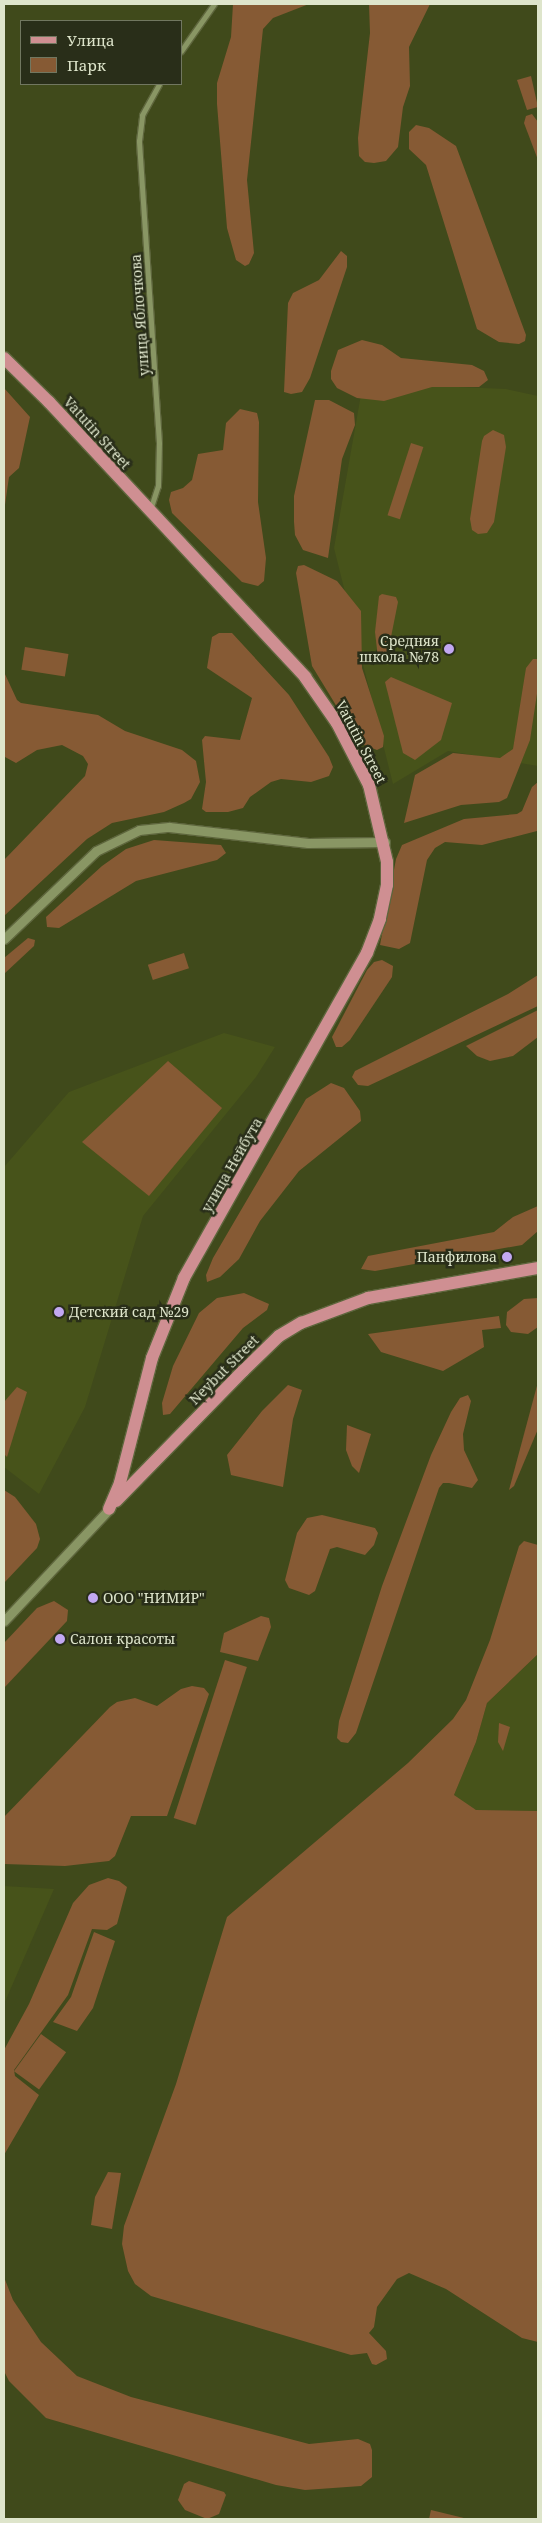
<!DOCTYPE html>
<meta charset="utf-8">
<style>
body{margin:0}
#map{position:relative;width:542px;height:2523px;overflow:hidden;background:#404a1b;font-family:"Noto Serif",serif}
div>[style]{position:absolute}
.built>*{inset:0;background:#47531a}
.green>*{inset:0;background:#865a34;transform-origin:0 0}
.roads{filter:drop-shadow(1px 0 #5e663d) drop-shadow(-1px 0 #5e663d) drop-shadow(0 1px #5e663d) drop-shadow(0 -1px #5e663d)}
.minor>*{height:5px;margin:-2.5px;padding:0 2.5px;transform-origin:2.5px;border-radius:2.5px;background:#899664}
.tertiary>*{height:9px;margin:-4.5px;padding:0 4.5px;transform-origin:4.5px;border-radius:4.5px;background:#899664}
.primary>*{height:12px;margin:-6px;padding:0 6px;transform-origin:6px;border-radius:6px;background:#cf8f92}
.dots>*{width:14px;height:14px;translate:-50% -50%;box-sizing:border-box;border:2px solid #292e19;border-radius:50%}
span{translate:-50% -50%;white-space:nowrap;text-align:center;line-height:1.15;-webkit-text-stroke:5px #292e19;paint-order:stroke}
.street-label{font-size:14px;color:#dee5cb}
.poi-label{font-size:14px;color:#dee5cb}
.right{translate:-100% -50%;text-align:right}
.left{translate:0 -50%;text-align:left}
.frame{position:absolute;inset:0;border:5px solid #dee5cb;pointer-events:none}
.legend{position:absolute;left:20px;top:20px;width:162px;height:65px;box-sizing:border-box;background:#292e19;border:1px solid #717760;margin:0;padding:6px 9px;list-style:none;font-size:15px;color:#dee5cb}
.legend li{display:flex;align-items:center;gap:10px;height:25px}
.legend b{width:25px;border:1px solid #717760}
</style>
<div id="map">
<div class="built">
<div style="clip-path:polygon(363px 383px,506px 389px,538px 396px,538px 766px,448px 751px,393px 784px,334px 548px)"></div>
<div style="clip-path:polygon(224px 1033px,275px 1047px,256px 1077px,143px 1216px,85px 1407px,39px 1494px,4px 1467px,4px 1167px,69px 1092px)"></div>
<div style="clip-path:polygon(538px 1654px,538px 1811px,476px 1810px,465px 1806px,454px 1795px,476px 1742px,487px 1703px)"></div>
<div style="clip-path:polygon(4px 1886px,54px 1889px,4px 2004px)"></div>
</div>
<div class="green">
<div style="clip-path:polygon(233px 4px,309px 4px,273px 18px,263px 29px,247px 180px,254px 253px,249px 264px,245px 266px,236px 260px,227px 228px,217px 104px,217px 83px,231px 37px)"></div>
<div style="clip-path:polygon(369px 4px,430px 4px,409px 47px,410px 86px,403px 107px,398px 147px,386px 161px,374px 163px,365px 162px,359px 156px,358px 138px,370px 33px)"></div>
<div style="clip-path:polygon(531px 76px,538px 107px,527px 110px,517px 80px)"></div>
<div style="clip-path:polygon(532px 114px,538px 122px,538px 160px,524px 123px,526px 116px)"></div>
<div style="clip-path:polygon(416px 125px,429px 128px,456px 146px,526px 335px,525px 341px,519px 344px,499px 342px,477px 329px,426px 165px,409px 149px,409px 132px)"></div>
<div style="clip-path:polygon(341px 251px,347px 256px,347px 267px,310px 378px,302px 392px,291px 394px,284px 392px,288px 303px,293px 293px,319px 280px)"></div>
<div style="clip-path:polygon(362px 340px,382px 345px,401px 358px,472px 365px,484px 371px,488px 380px,479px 387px,432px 387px,384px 401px,357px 398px,337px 388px,331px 379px,331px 371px,338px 350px)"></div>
<div style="clip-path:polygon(4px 388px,30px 417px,19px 468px,9px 477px,4px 512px)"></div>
<div style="clip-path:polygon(315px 400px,329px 400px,354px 413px,355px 425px,342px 459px,328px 558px,303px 550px,295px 535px,294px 522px,294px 496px)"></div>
<div style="clip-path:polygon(240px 409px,257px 413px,259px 422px,258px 502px,266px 558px,264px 581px,258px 586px,242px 582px,172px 513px,169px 500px,171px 492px,183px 488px,192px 480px,198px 454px,223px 450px,226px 423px)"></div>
<div style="clip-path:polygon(493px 430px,504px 435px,506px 447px,494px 522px,487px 533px,478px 534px,472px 530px,470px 519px,482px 441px,484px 436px)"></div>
<div style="left:411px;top:443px;width:13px;height:76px;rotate:18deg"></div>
<div style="clip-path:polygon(304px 565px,337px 581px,361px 611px,362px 668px,384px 736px,383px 747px,377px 750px,359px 743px,312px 666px,296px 573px,298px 566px)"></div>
<div style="clip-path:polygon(382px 594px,396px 597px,398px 602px,386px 662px,378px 658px,375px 632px,379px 596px)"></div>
<div style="clip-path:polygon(219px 633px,232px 633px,289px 695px,329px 757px,333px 767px,329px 776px,311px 782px,281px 779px,271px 782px,250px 797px,243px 808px,228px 812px,206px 812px,202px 809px,206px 782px,202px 740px,205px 736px,240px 740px,252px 698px,207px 668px,212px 637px)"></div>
<div style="left:25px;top:647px;width:44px;height:23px;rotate:9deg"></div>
<div style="clip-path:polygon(533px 659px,538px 659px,538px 687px,530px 740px,507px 798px,499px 802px,461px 805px,404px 823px,415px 775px,453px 753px,500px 758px,513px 749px,526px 668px)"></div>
<div style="clip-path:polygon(4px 672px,17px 700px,21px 703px,98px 715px,125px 731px,182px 750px,196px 761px,200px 782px,191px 799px,184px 803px,164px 812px,112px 823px,87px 839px,4px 916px,4px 860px,85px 776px,88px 764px,83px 756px,62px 745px,37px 750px,16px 763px,5px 757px)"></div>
<div style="clip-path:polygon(391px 677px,452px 703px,441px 740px,415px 760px,403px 753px,385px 682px)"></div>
<div style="clip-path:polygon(538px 782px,537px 831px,482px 845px,445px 842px,435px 848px,427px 860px,410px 943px,399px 949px,380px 945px,396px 859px,402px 845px,464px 819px,517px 814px,522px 811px,532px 787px)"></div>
<div style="clip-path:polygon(154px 840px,221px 845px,226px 853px,217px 860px,136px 881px,59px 928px,47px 927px,46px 917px,102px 866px,126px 849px)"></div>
<div style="clip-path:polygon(28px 938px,35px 940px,34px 946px,4px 974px,4px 958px)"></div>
<div style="left:184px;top:953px;width:16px;height:38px;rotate:72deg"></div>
<div style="clip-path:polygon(382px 960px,393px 966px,392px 977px,350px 1040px,342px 1047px,336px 1047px,332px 1037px,367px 970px,374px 962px)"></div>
<div style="clip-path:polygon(538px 975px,538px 1006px,368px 1086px,358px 1085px,352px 1077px,355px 1071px,508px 994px)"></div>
<div style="clip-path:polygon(538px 1010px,538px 1037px,513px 1056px,490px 1061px,477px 1056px,466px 1046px)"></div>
<div style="clip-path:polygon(168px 1061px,222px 1108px,149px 1196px,82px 1142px)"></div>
<div style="clip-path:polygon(331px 1083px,344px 1088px,360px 1111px,361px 1121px,299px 1171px,260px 1221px,239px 1259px,220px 1277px,207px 1282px,206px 1275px,213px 1258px,306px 1099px)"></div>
<div style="clip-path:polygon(538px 1206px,538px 1231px,522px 1245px,375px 1271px,361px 1269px,368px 1256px,494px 1232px,513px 1217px)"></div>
<div style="clip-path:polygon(244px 1293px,269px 1304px,267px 1310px,243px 1328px,170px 1414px,163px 1415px,162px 1403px,173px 1366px,199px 1313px,217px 1298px)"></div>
<div style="clip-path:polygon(538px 1298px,538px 1327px,528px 1334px,511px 1332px,506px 1325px,507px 1312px,524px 1299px)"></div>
<div style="clip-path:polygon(499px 1316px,501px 1328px,482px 1330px,484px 1347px,443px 1371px,381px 1352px,368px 1334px)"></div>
<div style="clip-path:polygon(538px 1382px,538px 1429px,514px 1486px,509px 1490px)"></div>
<div style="clip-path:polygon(288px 1385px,302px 1390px,293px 1419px,283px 1487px,231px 1475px,227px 1455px,262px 1411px)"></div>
<div style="clip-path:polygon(17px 1387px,27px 1392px,7px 1457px,4px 1454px,4px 1402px)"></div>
<div style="clip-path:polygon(468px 1395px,471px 1401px,463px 1434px,464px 1450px,478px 1480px,472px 1488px,449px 1483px,443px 1483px,439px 1488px,356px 1733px,348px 1743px,341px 1742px,337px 1738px,339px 1721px,382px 1586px,431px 1455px,451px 1412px,460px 1398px)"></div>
<div style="clip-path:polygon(347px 1425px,371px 1434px,359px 1473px,352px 1466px,346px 1450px)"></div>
<div style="clip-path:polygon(4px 1490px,15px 1497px,36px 1524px,40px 1539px,37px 1548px,4px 1583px)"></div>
<div style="clip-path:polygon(322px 1515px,375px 1528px,378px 1533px,374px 1545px,365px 1555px,337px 1547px,330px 1549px,315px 1591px,309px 1595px,289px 1588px,285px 1580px,297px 1533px,307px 1518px)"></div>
<div style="clip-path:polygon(524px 1541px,538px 1545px,538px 1654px,487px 1703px,476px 1742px,454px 1795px,476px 1810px,538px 1811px,538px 2342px,522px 2338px,446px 2289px,409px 2273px,397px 2279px,377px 2307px,374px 2327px,369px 2333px,386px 2351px,387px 2359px,376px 2365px,372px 2364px,367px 2353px,351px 2355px,151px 2296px,135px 2284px,128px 2271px,122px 2244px,124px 2226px,176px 2084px,227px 1917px,408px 1763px,453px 1719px,466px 1700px,490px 1640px,519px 1546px)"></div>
<div style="clip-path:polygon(54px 1601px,68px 1610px,67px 1621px,4px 1688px,4px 1643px,37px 1608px)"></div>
<div style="clip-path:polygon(261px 1616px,269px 1618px,271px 1627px,258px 1661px,220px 1652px,224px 1633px)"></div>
<div style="left:225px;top:1660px;width:23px;height:166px;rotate:18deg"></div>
<div style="clip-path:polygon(192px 1686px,204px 1688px,209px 1694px,167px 1816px,131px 1816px,115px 1856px,109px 1861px,65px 1866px,4px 1864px,4px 1817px,110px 1707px,117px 1702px,135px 1698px,157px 1706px,181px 1689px)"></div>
<div style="clip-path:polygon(499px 1723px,510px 1727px,503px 1751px,498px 1742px)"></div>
<div style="clip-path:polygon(108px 1878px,119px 1881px,127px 1887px,117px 1924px,107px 1930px,92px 1929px,68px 1995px,14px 2070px,15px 2076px,39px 2095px,4px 2155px,4px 2050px,29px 2004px,73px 1903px,89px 1885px)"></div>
<div style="clip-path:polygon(94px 1932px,115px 1941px,93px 2008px,77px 2031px,53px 2022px,71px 1997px)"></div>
<div style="left:41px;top:2034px;width:31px;height:46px;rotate:36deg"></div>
<div style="clip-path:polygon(108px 2172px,121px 2173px,112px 2229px,91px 2225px,95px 2197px)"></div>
<div style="clip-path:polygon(4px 2277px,13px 2300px,41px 2342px,77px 2376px,131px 2397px,309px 2444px,358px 2439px,370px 2444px,372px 2450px,372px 2477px,361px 2486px,305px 2490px,276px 2485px,46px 2418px,9px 2381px,4px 2371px)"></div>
<div style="clip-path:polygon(189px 2481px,224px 2492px,226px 2495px,219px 2514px,207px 2519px,185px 2510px,178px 2500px,184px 2484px)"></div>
<div style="clip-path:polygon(431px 2510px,468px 2519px,429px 2519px)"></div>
</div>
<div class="roads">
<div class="minor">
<div style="left:181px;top:51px;width:57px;rotate:-54.9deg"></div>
<div style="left:150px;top:510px;width:25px;rotate:-72deg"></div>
<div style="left:158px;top:486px;width:43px;rotate:-88.7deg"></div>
<div style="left:159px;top:443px;width:303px;rotate:-93.8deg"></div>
<div style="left:139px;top:141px;width:26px;rotate:-83deg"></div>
<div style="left:142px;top:115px;width:35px;rotate:-61deg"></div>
</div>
<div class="tertiary">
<div style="left:4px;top:939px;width:127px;rotate:-43.7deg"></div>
<div style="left:96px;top:851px;width:48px;rotate:-26deg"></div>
<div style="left:139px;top:830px;width:30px;rotate:-6deg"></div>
<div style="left:169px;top:827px;width:140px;rotate:6.6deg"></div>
<div style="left:308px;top:843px;width:77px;rotate:-0.7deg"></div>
<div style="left:4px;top:1621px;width:154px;rotate:-46.8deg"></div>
</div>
<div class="primary">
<div style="left:4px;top:358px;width:63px;rotate:44.4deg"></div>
<div style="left:49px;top:402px;width:376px;rotate:47deg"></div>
<div style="left:305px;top:677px;width:56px;rotate:55.2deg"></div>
<div style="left:337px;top:723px;width:70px;rotate:62.7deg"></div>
<div style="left:369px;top:785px;width:79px;rotate:76.8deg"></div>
<div style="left:387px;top:862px;width:23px;rotate:90deg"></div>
<div style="left:387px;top:885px;width:35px;rotate:102deg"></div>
<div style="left:380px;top:919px;width:36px;rotate:111deg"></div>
<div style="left:367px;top:953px;width:373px;rotate:119.4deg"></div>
<div style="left:184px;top:1278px;width:86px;rotate:111.8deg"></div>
<div style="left:152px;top:1358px;width:129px;rotate:104.4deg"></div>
<div style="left:120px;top:1483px;width:28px;rotate:113deg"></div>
<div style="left:116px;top:1501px;width:182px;rotate:-45.7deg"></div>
<div style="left:243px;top:1371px;width:50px;rotate:-44.2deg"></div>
<div style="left:279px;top:1336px;width:26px;rotate:-31deg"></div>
<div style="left:301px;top:1323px;width:72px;rotate:-20.5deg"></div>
<div style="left:368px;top:1298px;width:173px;rotate:-10deg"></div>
</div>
</div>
<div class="dots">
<div style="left:449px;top:649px;background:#c2a8f2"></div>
<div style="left:507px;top:1257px;background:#c2a8f2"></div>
<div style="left:59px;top:1312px;background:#c2a8f2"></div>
<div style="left:93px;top:1598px;background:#c2a8f2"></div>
<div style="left:60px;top:1639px;background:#c2a8f2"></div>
</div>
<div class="street-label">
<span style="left:140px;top:315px;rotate:-94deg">улица Яблочкова</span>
<span style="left:97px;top:433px;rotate:48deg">Vatutin Street</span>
<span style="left:361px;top:742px;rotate:62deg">Vatutin Street</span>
<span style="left:232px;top:1165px;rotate:-60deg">улица Нейбута</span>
<span style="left:224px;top:1370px;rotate:-45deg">Neybut Street</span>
</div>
<div class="poi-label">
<span class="right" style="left:439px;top:649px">Средняя<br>школа №78</span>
<span class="right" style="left:497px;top:1257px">Панфилова</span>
<span class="left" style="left:69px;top:1312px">Детский сад №29</span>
<span class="left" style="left:103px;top:1598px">ООО "НИМИР"</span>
<span class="left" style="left:70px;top:1639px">Салон красоты</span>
</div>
<div class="frame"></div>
<ul class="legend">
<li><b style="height:6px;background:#cf8f92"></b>Улица</li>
<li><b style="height:14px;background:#865a34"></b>Парк</li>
</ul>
</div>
